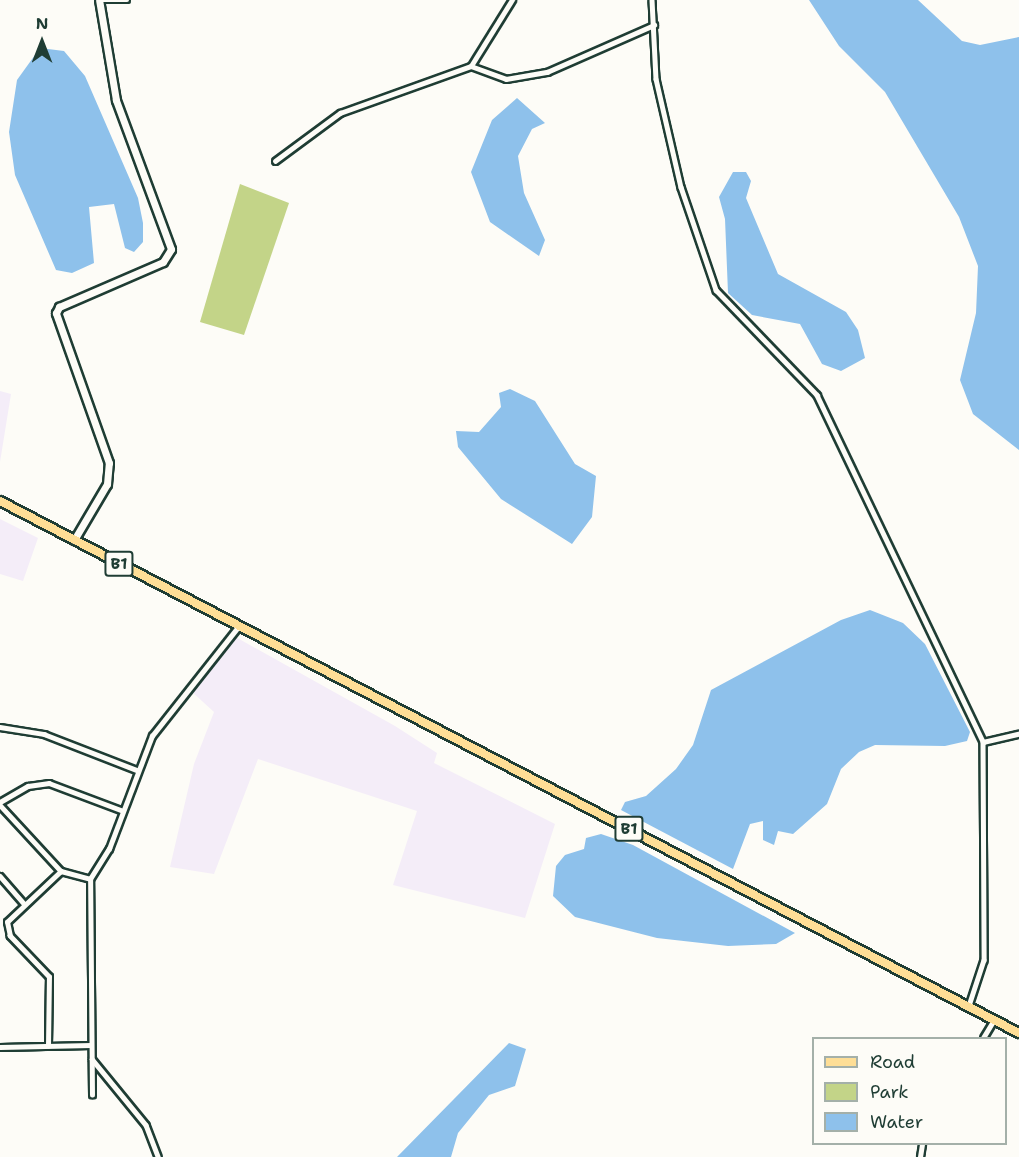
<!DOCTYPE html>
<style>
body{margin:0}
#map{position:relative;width:1019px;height:1157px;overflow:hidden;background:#fdfcf7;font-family:"Shantell Sans",sans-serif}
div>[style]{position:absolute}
.built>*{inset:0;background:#f4edf8}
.green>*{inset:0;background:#c3d488}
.water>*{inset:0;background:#8ec1eb}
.roads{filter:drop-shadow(2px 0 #1f3d34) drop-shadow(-2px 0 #1f3d34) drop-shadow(0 2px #1f3d34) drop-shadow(0 -2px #1f3d34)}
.street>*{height:4.5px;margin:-2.25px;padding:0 2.25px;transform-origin:2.25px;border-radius:2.25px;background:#fdfcf7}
.secondary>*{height:7px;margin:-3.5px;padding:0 3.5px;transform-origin:3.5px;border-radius:3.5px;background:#fdfcf7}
.primary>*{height:8px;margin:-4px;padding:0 4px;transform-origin:4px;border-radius:4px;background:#fede96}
span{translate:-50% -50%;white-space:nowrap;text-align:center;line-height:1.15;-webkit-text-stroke:4.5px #fdfcf7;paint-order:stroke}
.shield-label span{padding:2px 4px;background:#fdfcf7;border:2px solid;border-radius:4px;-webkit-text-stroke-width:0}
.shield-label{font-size:16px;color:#1f3d34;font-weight:700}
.legend{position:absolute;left:812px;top:1037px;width:195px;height:108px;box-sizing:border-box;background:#fdfcf7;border:2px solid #a4b0a9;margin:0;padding:8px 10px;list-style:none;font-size:18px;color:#1f3d34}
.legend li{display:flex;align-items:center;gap:12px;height:30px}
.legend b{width:30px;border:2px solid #a4b0a9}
.north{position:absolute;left:12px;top:12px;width:60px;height:60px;-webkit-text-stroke:4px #fdfcf7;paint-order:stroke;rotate:0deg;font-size:16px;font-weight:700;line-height:24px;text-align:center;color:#1f3d34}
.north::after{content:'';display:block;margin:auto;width:21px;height:27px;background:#1f3d34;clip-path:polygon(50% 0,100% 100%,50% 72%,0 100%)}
</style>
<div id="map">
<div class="built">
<div style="clip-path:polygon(0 391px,11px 394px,0 462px)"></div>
<div style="clip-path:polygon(0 519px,38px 538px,23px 581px,0 574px)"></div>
<div style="clip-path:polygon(232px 635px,395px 726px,437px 753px,434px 763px,555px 824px,525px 918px,393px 885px,417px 811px,258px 759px,214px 874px,170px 867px,194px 764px,214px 712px,191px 691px)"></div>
</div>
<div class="green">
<div style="clip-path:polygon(240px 184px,289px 203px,244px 335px,200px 322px)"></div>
</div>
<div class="water">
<div style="clip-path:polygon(809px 0,918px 0,962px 41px,980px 45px,1019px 37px,1019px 450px,973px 414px,960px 380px,976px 313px,978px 266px,959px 217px,885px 92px,839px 46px)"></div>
<div style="clip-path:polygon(40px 48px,64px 51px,85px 76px,138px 198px,143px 223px,143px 242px,134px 252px,125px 248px,114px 204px,89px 207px,94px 263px,72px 273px,56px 270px,15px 175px,9px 132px,17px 80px)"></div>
<div style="clip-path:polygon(517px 98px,545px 123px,532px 129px,518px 156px,524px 193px,545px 240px,539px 256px,490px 222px,471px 172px,492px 120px)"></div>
<div style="clip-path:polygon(733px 172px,746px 172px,751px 181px,746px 198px,778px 274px,846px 312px,858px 330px,865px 358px,841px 371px,822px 364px,800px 324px,752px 315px,728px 293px,725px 219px,719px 197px)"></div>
<div style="clip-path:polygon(510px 389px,535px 401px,575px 464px,596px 476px,592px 517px,572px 544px,501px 499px,458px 447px,456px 431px,479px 432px,501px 407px,499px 393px)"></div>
<div style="clip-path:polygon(870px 610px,903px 623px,925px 644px,970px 732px,967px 741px,945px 746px,875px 745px,859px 752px,841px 769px,827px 804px,793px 834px,778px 831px,774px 845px,763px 840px,763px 821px,750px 824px,733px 869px,621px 810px,625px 802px,646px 796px,676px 769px,693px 745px,711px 690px,841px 620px)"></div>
<div style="clip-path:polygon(601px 834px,633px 845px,795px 933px,776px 944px,728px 946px,657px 938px,575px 917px,553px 896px,556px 866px,565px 855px,584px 849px,586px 838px)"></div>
<div style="clip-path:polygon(509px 1043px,526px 1049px,515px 1086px,489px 1095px,458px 1133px,451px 1157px,397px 1157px)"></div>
</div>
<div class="roads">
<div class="street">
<div style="left:100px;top:0;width:27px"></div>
<div style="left:652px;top:0;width:79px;rotate:87.1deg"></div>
<div style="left:656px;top:79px;width:111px;rotate:77deg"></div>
<div style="left:681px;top:187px;width:109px;rotate:71.2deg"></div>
<div style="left:716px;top:290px;width:146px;rotate:46.1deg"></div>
<div style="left:817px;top:395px;width:385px;rotate:64.4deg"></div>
<div style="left:983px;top:742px;width:218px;rotate:89.7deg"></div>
<div style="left:984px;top:960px;width:48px;rotate:108.1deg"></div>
<div style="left:471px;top:66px;width:37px;rotate:20deg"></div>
<div style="left:506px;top:79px;width:42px;rotate:-9.7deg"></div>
<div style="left:547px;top:72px;width:117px;rotate:-23.7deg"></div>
<div style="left:275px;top:161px;width:81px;rotate:-36.4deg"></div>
<div style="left:340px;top:113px;width:139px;rotate:-19.7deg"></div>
<div style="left:471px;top:66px;width:78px;rotate:-58.2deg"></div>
<div style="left:0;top:727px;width:45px;rotate:9deg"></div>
<div style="left:44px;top:734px;width:100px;rotate:21.2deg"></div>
<div style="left:983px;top:742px;width:37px;rotate:-13deg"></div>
<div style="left:0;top:802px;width:32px;rotate:-30deg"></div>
<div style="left:28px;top:786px;width:21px;rotate:-8deg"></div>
<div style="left:49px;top:783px;width:77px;rotate:20.6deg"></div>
<div style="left:0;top:805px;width:90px;rotate:47.3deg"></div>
<div style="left:0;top:876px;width:37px;rotate:49deg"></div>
<div style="left:983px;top:1038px;width:21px;rotate:-59deg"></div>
<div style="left:48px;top:1046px;width:69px;rotate:-89.2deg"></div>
<div style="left:49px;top:977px;width:57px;rotate:-133.6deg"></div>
<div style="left:10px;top:936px;width:14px;rotate:-102deg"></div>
<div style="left:7px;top:922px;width:74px;rotate:-43.4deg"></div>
<div style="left:61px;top:871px;width:30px;rotate:15deg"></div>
<div style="left:0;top:1047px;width:91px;rotate:-1.3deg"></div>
<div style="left:92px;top:1059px;width:85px;rotate:50.7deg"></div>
<div style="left:146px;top:1125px;width:34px;rotate:69deg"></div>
<div style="left:92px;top:1095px;width:216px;rotate:-90.5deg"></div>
<div style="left:90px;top:879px;width:36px;rotate:-58deg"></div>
<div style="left:109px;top:849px;width:121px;rotate:-69.2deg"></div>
<div style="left:152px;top:736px;width:140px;rotate:-51.7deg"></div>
<div style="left:920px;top:1157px;width:13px;rotate:-81deg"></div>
</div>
<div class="secondary">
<div style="left:74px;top:540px;width:65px;rotate:-59.5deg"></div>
<div style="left:107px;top:484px;width:21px;rotate:-85deg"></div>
<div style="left:109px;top:463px;width:159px;rotate:-109.5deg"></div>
<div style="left:56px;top:313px;width:7px;rotate:-63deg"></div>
<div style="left:59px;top:307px;width:113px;rotate:-23.4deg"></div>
<div style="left:163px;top:262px;width:15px;rotate:-58deg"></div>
<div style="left:171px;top:249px;width:159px;rotate:-110.3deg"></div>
<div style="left:116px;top:100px;width:101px;rotate:-99.6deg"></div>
</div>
<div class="primary">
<div style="left:0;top:501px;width:1150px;rotate:27.57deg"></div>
</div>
</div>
<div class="shield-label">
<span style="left:119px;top:564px">B1</span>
<span style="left:629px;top:829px">B1</span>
</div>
<ul class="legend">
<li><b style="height:8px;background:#fede96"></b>Road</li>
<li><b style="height:16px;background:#c3d488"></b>Park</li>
<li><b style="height:16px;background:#8ec1eb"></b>Water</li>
</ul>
<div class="north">N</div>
</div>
